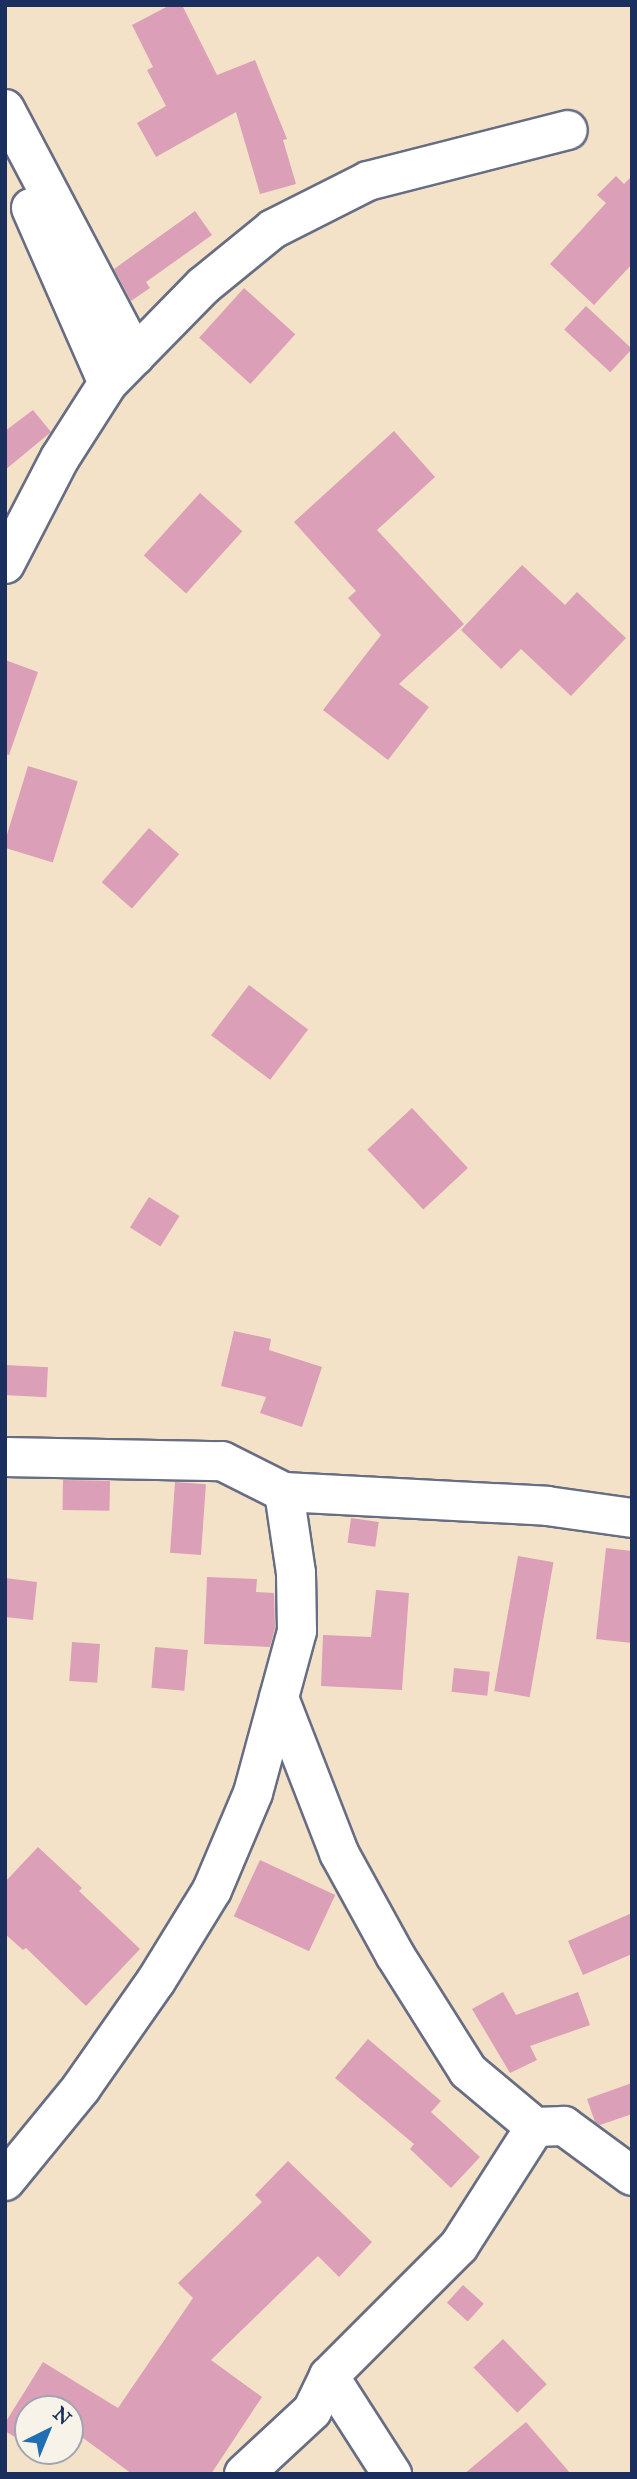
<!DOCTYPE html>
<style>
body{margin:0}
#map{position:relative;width:637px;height:2479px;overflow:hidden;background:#f4e2c8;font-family:"IM FELL Great Primer",serif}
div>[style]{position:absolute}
.building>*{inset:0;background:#db9fb7;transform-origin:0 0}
.roads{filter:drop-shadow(2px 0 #676e83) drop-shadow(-2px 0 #676e83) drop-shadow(0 2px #676e83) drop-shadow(0 -2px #676e83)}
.minor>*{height:38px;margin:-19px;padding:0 19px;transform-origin:19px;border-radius:19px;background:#fff}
span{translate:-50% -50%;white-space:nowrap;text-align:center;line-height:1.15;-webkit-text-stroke:5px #f7f3e8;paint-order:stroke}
.frame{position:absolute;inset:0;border:7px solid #1b2f5e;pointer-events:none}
.north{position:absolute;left:14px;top:2395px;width:70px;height:70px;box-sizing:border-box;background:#f7f3e8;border:2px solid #9fa5b1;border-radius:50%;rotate:43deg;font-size:19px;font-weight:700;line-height:28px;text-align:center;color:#1b2f5e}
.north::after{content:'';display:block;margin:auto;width:24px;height:32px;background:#1f6fb2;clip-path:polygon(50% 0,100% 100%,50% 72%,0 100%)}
</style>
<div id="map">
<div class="building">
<div style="clip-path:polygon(170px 5px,182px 5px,217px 75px,255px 60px,287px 139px,283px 140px,296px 184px,260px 194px,236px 112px,156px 157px,137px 123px,166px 106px,147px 70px,153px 67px,132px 25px)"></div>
<div style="clip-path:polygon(616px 176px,624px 184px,632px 176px,632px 264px,594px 305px,550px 264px,606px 203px,597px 195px)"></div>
<div style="clip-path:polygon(195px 211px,212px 235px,146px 282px,150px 288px,131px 301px,114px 269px)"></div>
<div style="left:244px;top:288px;width:69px;height:67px;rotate:42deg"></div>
<div style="left:586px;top:306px;width:63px;height:32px;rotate:43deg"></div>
<div style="clip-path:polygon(33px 410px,51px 432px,5px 470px,5px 431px)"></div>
<div style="clip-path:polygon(394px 431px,435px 477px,377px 530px,464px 624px,399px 684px,429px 707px,388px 760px,323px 710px,381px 635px,348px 598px,356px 591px,294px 522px)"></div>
<div style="left:200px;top:493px;width:57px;height:84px;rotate:42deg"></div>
<div style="clip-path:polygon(522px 565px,565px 605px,577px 592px,626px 638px,571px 696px,521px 649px,501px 669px,461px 630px)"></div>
<div style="clip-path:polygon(5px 660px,38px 672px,9px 755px,5px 754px)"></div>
<div style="left:28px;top:766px;width:52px;height:85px;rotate:17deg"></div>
<div style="left:149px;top:828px;width:40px;height:72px;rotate:41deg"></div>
<div style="left:249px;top:985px;width:74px;height:63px;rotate:37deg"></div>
<div style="left:412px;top:1108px;width:82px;height:61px;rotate:47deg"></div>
<div style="left:149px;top:1197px;width:36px;height:36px;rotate:32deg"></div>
<div style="clip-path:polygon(234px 1331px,271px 1339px,269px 1350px,322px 1367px,302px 1427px,260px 1413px,266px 1397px,221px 1386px)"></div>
<div style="left:5px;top:1365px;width:43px;height:30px;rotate:3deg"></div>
<div style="left:63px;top:1480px;width:47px;height:30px;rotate:1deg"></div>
<div style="left:175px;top:1482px;width:31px;height:71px;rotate:4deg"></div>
<div style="left:351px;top:1518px;width:28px;height:25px;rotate:8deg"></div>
<div style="clip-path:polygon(606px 1548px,632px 1551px,632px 1643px,596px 1639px)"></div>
<div style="left:518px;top:1556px;width:36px;height:137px;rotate:10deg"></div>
<div style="clip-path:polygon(207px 1577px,257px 1579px,256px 1592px,274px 1593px,275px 1628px,270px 1647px,204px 1644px)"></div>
<div style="clip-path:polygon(5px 1578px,37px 1582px,33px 1620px,5px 1617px)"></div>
<div style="clip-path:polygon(376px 1590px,409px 1593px,402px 1690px,321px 1686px,323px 1635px,371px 1637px)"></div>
<div style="left:72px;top:1642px;width:28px;height:39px;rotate:4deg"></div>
<div style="left:155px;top:1647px;width:33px;height:41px;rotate:5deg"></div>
<div style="left:454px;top:1668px;width:36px;height:24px;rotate:6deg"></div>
<div style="clip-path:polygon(38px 1847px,82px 1888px,79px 1891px,140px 1949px,86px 2006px,26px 1948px,23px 1950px,5px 1934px,5px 1882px)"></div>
<div style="left:260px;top:1860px;width:83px;height:62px;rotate:25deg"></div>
<div style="clip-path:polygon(632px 1913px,632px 1954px,583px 1975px,568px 1941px)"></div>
<div style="clip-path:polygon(503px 1992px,516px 2015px,578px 1992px,590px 2025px,530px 2046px,537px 2060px,510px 2073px,472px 2009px)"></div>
<div style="clip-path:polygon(368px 2039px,441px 2101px,431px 2112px,480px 2157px,451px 2188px,410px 2149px,414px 2144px,335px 2078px)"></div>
<div style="clip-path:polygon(632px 2083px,632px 2114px,600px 2125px,595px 2122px,587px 2099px)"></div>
<div style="clip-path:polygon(288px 2161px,372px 2242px,339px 2277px,318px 2256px,211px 2360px,262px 2397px,211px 2474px,132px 2474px,75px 2432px,70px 2440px,70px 2409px,28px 2409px,28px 2445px,5px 2431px,5px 2423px,43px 2362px,118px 2408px,193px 2298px,178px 2283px,262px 2202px,255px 2195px)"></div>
<div style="left:463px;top:2285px;width:28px;height:24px;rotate:42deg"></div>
<div style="left:503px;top:2339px;width:63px;height:41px;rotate:46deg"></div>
<div style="clip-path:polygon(526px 2422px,571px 2474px,464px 2474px)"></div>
</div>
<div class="roads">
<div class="minor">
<div style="left:5px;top:109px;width:279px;rotate:62.2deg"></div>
<div style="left:31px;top:208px;width:191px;rotate:66.3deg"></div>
<div style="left:5px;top:564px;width:119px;rotate:-62.6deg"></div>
<div style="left:60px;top:458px;width:89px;rotate:-57.4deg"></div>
<div style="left:108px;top:383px;width:136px;rotate:-45.6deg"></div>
<div style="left:203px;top:286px;width:90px;rotate:-39.2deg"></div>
<div style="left:273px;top:229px;width:106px;rotate:-26.8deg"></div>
<div style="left:368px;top:181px;width:206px;rotate:-14.3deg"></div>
<div style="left:5px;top:1457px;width:217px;rotate:1.1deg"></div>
<div style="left:222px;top:1461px;width:69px;rotate:26.6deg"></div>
<div style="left:284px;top:1492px;width:263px;rotate:3deg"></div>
<div style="left:547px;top:1506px;width:86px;rotate:8deg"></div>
<div style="left:279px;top:1698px;width:166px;rotate:68.8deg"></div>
<div style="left:339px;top:1853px;width:116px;rotate:61.2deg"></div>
<div style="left:395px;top:1955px;width:137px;rotate:57.8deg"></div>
<div style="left:468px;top:2071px;width:87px;rotate:39.9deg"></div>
<div style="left:535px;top:2127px;width:29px;rotate:-2deg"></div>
<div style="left:564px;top:2126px;width:84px;rotate:36.3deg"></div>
<div style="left:5px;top:2181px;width:120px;rotate:-50.7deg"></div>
<div style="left:81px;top:2088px;width:131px;rotate:-55deg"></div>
<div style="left:156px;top:1981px;width:107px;rotate:-58.4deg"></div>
<div style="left:212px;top:1890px;width:105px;rotate:-67.1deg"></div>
<div style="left:253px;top:1793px;width:168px;rotate:-74.8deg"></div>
<div style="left:297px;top:1631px;width:58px;rotate:-91deg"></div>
<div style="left:296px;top:1573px;width:82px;rotate:-98.4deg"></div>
<div style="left:329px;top:2376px;width:117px;rotate:57.3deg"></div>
<div style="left:244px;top:2474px;width:93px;rotate:-42.8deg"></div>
<div style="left:312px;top:2411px;width:39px;rotate:-64deg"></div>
<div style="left:329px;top:2376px;width:184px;rotate:-45deg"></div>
<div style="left:459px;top:2246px;width:141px;rotate:-57.4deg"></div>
</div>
</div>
<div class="frame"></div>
<div class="north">N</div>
</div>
